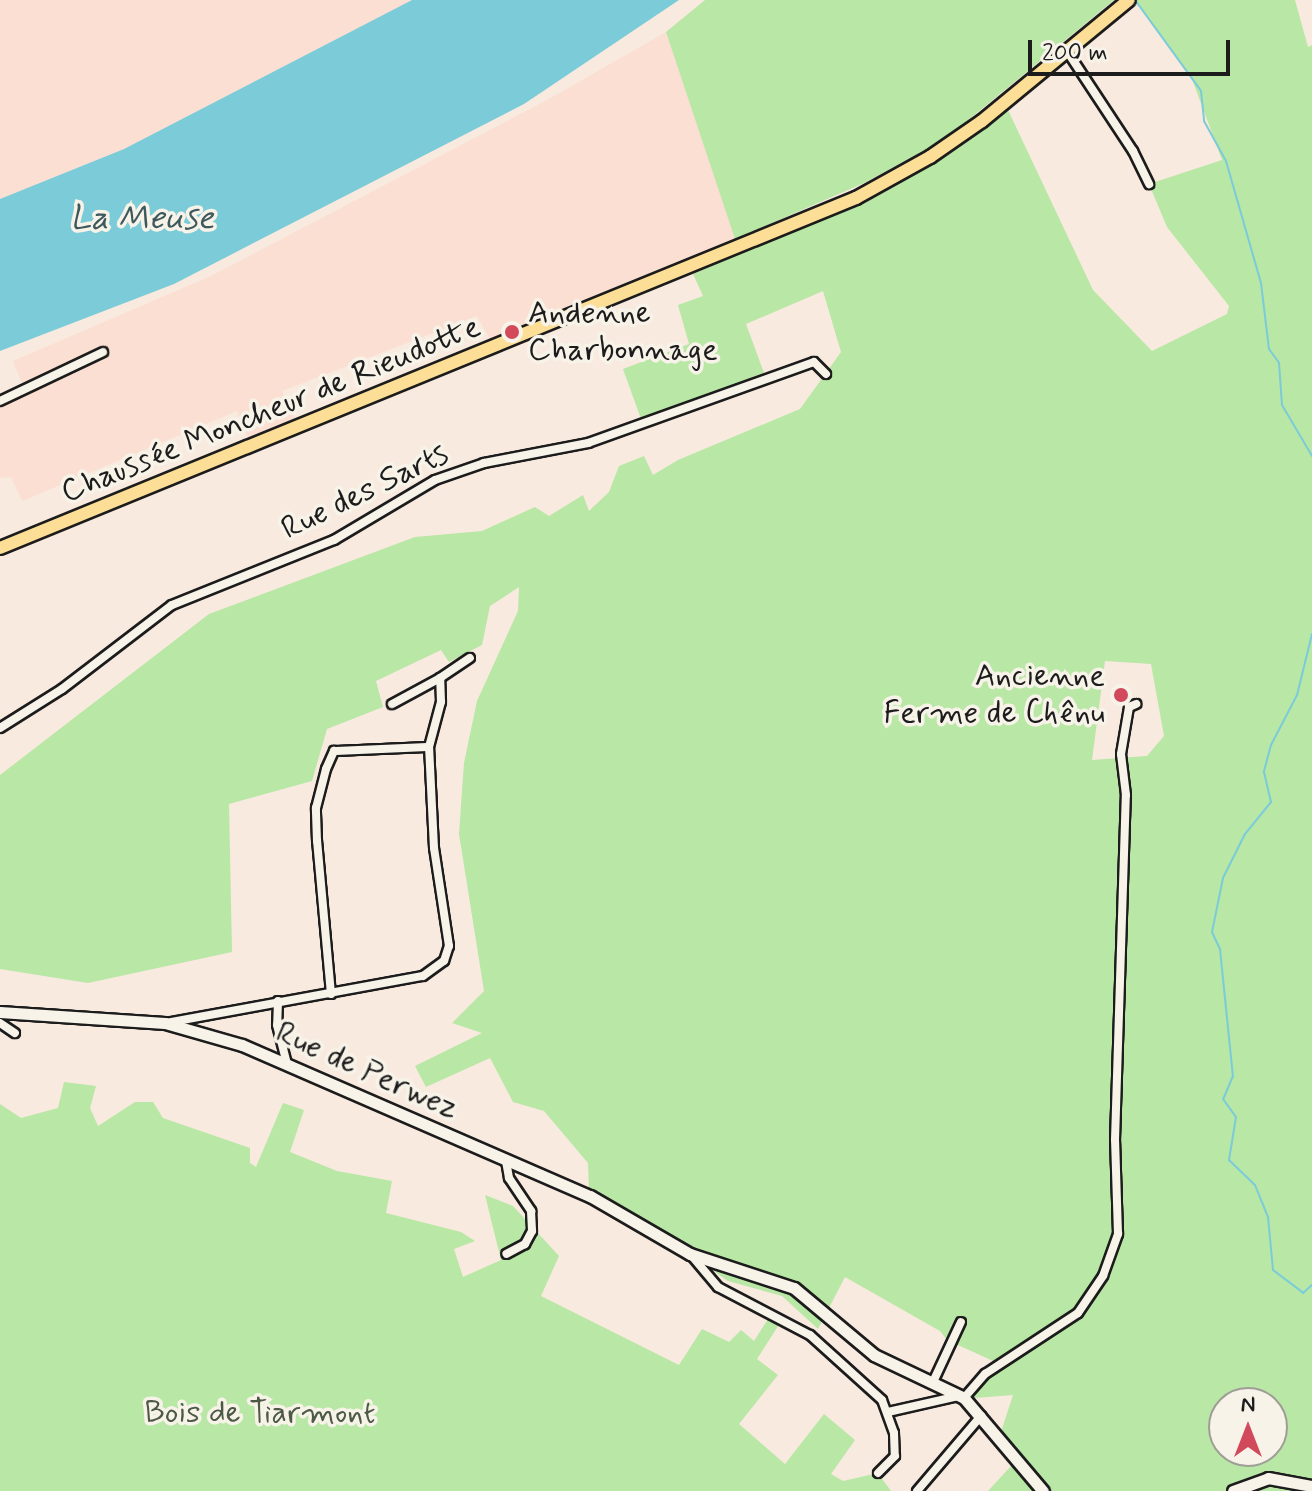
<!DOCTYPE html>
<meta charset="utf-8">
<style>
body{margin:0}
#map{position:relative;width:1312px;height:1491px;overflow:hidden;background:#f8eade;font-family:Mynerve,sans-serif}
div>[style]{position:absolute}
.built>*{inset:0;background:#fadfd2}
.green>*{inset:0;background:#b8e7a6}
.water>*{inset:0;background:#7ccbd9}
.stream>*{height:2px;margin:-1px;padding:0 1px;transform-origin:1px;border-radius:1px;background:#7ccbd9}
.roads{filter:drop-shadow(2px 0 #1c1c1c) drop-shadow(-2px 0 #1c1c1c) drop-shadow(0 2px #1c1c1c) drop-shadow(0 -2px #1c1c1c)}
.street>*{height:8px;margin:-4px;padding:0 4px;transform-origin:4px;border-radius:4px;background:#f7f3e8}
.secondary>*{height:11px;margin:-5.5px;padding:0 5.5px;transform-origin:5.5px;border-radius:5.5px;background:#f7f3e8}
.primary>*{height:12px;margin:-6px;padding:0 6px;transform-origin:6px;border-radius:6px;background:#fcde96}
.dots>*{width:22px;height:22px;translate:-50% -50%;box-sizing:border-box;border:4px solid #f7f3e8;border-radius:50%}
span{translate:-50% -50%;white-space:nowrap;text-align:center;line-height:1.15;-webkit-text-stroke:7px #f7f3e8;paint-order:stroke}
.poi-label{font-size:32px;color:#1c1c1c}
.left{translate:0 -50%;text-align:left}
.right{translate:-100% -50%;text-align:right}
.street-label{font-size:32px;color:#1c1c1c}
.park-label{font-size:32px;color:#4b5945}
.water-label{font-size:34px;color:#3e595e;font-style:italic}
.north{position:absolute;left:1208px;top:1387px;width:80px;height:80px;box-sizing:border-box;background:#f7f3e8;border:2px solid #9f9d96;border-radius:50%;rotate:0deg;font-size:22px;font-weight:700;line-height:32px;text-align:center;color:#1c1c1c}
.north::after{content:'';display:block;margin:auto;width:28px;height:36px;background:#d1495b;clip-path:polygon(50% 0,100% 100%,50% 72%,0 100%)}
.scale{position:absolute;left:1028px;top:40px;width:202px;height:36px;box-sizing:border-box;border:4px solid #1c1c1c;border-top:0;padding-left:10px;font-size:24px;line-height:28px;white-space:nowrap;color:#1c1c1c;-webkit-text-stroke:6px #f7f3e8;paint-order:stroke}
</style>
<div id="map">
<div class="built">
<div style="clip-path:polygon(0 0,412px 0,124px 149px,0 199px)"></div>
<div style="clip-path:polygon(666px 32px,739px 247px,494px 346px,477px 316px,282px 391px,295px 420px,249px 440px,237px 411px,22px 501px,11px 477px,0 478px,0 407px,26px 394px,13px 361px,211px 276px,549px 99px)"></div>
</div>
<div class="green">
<div style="clip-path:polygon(705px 0,1114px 0,944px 140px,864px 183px,735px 239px,666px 32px)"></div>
<div style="clip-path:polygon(evenodd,1135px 0,1295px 0,1308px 47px,1312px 45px,1312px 1491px,988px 1491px,1011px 1466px,1001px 1432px,1013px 1395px,962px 1399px,1002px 1365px,947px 1340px,940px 1331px,845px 1277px,818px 1329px,782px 1296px,728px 1281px,634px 1214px,589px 1190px,588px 1163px,544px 1111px,513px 1102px,490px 1058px,426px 1087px,415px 1066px,482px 1033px,452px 1023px,484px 991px,459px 834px,464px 763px,477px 701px,518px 611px,519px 587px,490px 606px,482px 645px,449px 662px,441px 650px,376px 681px,383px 707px,327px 729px,312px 781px,229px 804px,232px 952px,88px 983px,0 969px,0 775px,209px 614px,415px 537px,482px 531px,535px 507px,549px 516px,583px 495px,589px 511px,609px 492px,619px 466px,644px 456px,653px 475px,678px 460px,800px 409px,841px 352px,823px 291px,746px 324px,764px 373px,641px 419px,623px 369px,689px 344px,678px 305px,703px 296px,693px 274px,848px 207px,956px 149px,1008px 110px,1093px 290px,1152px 351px,1227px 314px,1229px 306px,1167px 227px,1149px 184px,1222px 160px,1192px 79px,1135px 0,1105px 661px,1151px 664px,1164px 736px,1147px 756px,1092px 760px,1105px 661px,1135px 0,1224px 1403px,1272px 1403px,1272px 1451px,1224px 1451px,1224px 1403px)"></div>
<div style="clip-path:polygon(64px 1082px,96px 1086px,90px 1108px,98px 1126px,135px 1102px,153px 1102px,163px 1118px,250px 1148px,250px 1163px,256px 1167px,283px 1103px,304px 1110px,290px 1152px,337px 1171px,392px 1181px,386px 1213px,461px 1232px,475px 1241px,454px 1249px,463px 1277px,501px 1260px,485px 1195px,513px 1206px,559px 1256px,541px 1296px,679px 1365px,702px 1329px,729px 1342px,741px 1330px,754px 1341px,768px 1319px,780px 1323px,757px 1359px,778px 1375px,739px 1424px,785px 1464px,824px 1414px,855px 1440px,831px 1474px,843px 1481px,878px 1473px,891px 1491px,0 1491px,0 1104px,21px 1118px,58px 1108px)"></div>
</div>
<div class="water">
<div style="clip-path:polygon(412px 0,679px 0,524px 104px,174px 284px,0 351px,0 199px,124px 149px)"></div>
</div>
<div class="stream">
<div style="left:1135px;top:0;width:112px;rotate:54deg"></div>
<div style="left:1201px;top:91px;width:30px;rotate:84deg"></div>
<div style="left:1204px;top:121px;width:46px;rotate:61.2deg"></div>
<div style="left:1226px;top:161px;width:127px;rotate:74deg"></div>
<div style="left:1261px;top:283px;width:66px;rotate:83.1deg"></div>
<div style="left:1269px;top:349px;width:17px;rotate:54deg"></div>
<div style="left:1279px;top:363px;width:42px;rotate:85.9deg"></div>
<div style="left:1282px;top:405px;width:59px;rotate:59.5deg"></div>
<div style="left:1312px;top:634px;width:63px;rotate:103.8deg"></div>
<div style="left:1297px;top:695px;width:56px;rotate:117.5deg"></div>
<div style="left:1271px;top:745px;width:28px;rotate:105deg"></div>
<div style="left:1264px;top:772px;width:31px;rotate:77deg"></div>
<div style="left:1271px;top:802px;width:41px;rotate:129.1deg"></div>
<div style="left:1245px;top:834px;width:49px;rotate:116.6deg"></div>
<div style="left:1223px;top:878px;width:55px;rotate:101.5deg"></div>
<div style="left:1212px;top:932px;width:19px;rotate:65deg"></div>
<div style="left:1220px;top:949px;width:128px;rotate:84.2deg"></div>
<div style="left:1233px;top:1076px;width:25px;rotate:113deg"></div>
<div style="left:1223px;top:1099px;width:22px;rotate:54deg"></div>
<div style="left:1236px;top:1117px;width:44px;rotate:99.2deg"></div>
<div style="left:1229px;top:1160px;width:36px;rotate:44deg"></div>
<div style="left:1255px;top:1185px;width:35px;rotate:68deg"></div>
<div style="left:1268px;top:1217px;width:53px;rotate:84.6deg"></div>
<div style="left:1273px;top:1270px;width:38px;rotate:37deg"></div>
<div style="left:1303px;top:1293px;width:12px;rotate:-42deg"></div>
</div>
<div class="roads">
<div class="street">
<div style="left:1067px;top:51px;width:120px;rotate:56.6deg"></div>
<div style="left:1133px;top:151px;width:37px;rotate:64deg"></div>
<div style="left:0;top:401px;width:114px;rotate:-25.4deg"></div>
<div style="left:392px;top:704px;width:55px;rotate:-28.4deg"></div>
<div style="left:0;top:728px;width:73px;rotate:-32.2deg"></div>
<div style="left:62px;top:689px;width:138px;rotate:-37.4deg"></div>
<div style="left:172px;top:605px;width:175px;rotate:-21.9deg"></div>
<div style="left:334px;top:540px;width:117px;rotate:-30.7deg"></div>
<div style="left:435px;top:480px;width:52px;rotate:-19.1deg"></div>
<div style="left:484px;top:463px;width:106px;rotate:-10.9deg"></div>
<div style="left:588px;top:443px;width:240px;rotate:-19.7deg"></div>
<div style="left:814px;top:362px;width:17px;rotate:45deg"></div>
<div style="left:331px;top:994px;width:154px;rotate:-95.2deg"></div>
<div style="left:317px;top:841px;width:33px;rotate:-92deg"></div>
<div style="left:316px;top:808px;width:40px;rotate:-75.6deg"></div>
<div style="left:326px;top:769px;width:20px;rotate:-66deg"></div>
<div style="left:334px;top:751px;width:95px;rotate:-2.4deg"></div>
<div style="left:278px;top:1001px;width:24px;rotate:92deg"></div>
<div style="left:277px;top:1025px;width:40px;rotate:75.6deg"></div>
<div style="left:0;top:1023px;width:18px;rotate:34deg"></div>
<div style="left:166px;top:1023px;width:261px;rotate:-10.4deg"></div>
<div style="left:423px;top:976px;width:26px;rotate:-36deg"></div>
<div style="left:444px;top:961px;width:16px;rotate:-72deg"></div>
<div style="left:449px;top:946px;width:99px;rotate:-98.7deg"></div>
<div style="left:434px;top:848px;width:101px;rotate:-92.8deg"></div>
<div style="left:429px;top:747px;width:47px;rotate:-75.1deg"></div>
<div style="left:441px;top:702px;width:24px;rotate:-92deg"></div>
<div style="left:440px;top:678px;width:36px;rotate:-34deg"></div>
<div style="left:506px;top:1161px;width:17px;rotate:80deg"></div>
<div style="left:509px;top:1178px;width:40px;rotate:56deg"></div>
<div style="left:531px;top:1211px;width:20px;rotate:87deg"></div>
<div style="left:532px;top:1231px;width:15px;rotate:118deg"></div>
<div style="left:525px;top:1244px;width:21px;rotate:152deg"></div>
<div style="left:691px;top:1255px;width:42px;rotate:49.8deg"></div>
<div style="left:718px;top:1287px;width:104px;rotate:27.6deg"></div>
<div style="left:810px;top:1335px;width:97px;rotate:42.1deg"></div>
<div style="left:882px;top:1400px;width:35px;rotate:70deg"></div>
<div style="left:894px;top:1433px;width:23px;rotate:88deg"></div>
<div style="left:895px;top:1456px;width:24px;rotate:135deg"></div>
<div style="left:933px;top:1382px;width:66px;rotate:-65deg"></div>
<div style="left:964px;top:1398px;width:32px;rotate:-49deg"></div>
<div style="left:985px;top:1374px;width:111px;rotate:-33.3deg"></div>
<div style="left:1078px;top:1313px;width:45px;rotate:-56deg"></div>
<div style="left:1103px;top:1276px;width:45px;rotate:-70.3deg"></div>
<div style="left:1118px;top:1234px;width:94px;rotate:-91.8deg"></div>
<div style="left:1115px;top:1140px;width:345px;rotate:-88.2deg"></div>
<div style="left:1126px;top:795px;width:41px;rotate:-97deg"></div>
<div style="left:1121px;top:754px;width:48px;rotate:-80.3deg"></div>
<div style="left:1129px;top:707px;width:8px;rotate:-23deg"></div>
<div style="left:888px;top:1412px;width:73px;rotate:-12.7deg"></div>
<div style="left:917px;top:1491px;width:99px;rotate:-49.5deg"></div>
</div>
<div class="secondary">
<div style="left:0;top:1012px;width:165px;rotate:3.8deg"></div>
<div style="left:165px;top:1023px;width:80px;rotate:15.9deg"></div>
<div style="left:242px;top:1045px;width:379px;rotate:23.5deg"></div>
<div style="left:590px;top:1196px;width:116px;rotate:30.1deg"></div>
<div style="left:690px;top:1254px;width:109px;rotate:18.1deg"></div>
<div style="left:794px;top:1288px;width:104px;rotate:39.9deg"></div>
<div style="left:874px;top:1355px;width:100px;rotate:25.5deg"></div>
<div style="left:964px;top:1398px;width:122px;rotate:49.7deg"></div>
<div style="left:1233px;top:1491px;width:37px;rotate:-20deg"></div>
<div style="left:1268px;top:1478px;width:45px;rotate:10.3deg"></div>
</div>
<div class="primary">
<div style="left:0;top:548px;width:925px;rotate:-22.24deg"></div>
<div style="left:856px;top:198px;width:85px;rotate:-29deg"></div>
<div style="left:930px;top:157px;width:63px;rotate:-34.7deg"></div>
<div style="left:982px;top:121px;width:190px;rotate:-39.5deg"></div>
</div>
</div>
<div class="dots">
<div style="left:512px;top:332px;background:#d1495b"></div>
<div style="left:1121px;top:695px;background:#d1495b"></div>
</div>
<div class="poi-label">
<span class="left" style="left:528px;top:332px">Andenne<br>Charbonnage</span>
<span class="right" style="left:1105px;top:695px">Ancienne<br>Ferme de Chênu</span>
</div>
<div class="street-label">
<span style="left:271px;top:410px;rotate:-22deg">Chaussée Moncheur de Rieudotte</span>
<span style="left:365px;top:492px;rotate:-26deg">Rue des Sarts</span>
<span style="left:367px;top:1071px;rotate:24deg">Rue de Perwez</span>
</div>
<div class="park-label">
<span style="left:260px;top:1413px">Bois de Tiarmont</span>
</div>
<div class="water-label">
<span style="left:142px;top:219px">La Meuse</span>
</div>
<div class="north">N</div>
<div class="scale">200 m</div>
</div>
